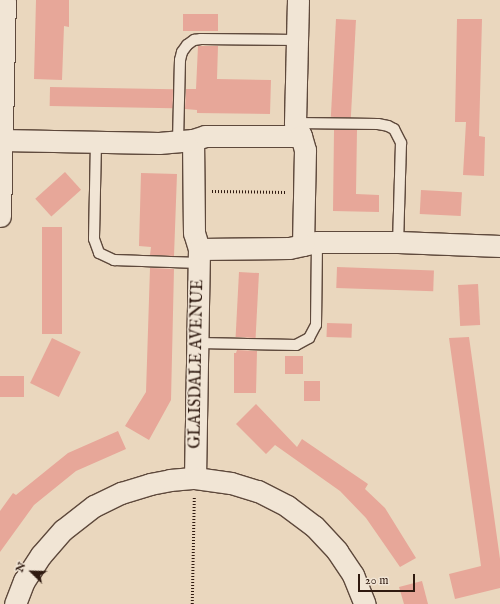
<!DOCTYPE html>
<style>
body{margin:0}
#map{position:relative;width:500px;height:604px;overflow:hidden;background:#ead7be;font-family:"IM FELL English",serif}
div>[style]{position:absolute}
.building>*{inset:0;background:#e7a799;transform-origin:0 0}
.path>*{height:2.5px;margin-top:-1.25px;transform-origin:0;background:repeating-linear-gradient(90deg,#2f1a10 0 1px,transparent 0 3px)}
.roads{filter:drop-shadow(1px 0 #5e493c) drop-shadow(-1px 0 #5e493c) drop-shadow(0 1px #5e493c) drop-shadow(0 -1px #5e493c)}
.service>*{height:10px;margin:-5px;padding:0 5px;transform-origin:5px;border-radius:5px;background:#f1e5d5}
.minor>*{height:21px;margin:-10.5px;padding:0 10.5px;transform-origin:10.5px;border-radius:10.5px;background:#f1e5d5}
span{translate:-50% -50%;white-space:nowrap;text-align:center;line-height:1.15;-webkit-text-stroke:3px #f1e5d5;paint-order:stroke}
.street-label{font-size:16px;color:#2f1a10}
.north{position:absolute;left:12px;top:552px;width:40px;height:40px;-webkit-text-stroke:3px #f1e5d5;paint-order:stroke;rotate:293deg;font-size:11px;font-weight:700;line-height:16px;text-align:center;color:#2f1a10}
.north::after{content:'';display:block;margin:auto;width:14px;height:18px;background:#2f1a10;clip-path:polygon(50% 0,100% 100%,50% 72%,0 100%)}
.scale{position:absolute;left:358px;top:574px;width:57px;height:18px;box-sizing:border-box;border:2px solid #2f1a10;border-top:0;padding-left:5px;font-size:12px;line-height:14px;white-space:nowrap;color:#2f1a10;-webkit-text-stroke:3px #f1e5d5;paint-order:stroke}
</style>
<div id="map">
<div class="building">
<div style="clip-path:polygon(36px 0,69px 0,69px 27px,64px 26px,62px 80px,34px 79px)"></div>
<div style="left:183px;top:14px;width:35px;height:17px"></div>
<div style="left:336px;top:19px;width:20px;height:98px;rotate:3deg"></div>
<div style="clip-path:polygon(457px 19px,482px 19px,479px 136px,485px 137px,484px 176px,463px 175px,466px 122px,455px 122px)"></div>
<div style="clip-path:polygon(198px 46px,218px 46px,217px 79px,271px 80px,270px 114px,197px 113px,197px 110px,185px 109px,186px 89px,196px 89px)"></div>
<div style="left:50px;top:87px;width:123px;height:19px;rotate:1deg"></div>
<div style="clip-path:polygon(334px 130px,357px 130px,356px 194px,379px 195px,379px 212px,333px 211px)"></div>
<div style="left:65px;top:172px;width:24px;height:40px;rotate:48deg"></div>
<div style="clip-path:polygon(141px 173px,177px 174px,174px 256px,150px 255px,151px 247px,139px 246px)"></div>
<div style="left:421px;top:190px;width:41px;height:24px;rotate:3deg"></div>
<div style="left:42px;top:227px;width:20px;height:107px"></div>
<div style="left:337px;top:267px;width:97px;height:21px;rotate:2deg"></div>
<div style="clip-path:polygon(150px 268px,174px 269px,171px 400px,149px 440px,125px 426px,146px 392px)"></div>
<div style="left:239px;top:272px;width:20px;height:65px;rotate:3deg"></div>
<div style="left:478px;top:284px;width:41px;height:20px;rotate:87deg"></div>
<div style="left:327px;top:323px;width:25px;height:14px;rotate:2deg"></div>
<div style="clip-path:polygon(469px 337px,500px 559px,500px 588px,455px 599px,449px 574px,481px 566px,449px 338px)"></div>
<div style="left:52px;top:338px;width:32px;height:50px;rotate:26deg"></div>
<div style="clip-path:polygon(237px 350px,257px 351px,256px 393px,234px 393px,234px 353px,236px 353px)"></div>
<div style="left:285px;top:356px;width:18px;height:18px"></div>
<div style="left:0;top:376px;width:24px;height:21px"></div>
<div style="left:304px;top:381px;width:16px;height:20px"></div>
<div style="clip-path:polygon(256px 404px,297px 447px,302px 439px,368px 484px,365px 489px,385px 508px,416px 558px,400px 567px,366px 518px,340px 491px,275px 445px,266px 454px,236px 424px)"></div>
<div style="clip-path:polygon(118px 431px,126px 449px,76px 471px,34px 505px,0 552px,0 511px,13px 493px,16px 495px,68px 453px)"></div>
<div style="clip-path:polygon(422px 581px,428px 604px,404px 604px,399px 587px)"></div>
</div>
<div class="path">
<div style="left:212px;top:191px;width:73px;rotate:0.8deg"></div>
<div style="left:192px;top:604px;width:107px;rotate:-88.9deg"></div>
</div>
<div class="roads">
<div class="service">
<div style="left:295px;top:123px;width:83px;rotate:0.7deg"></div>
<div style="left:378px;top:124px;width:10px;rotate:11deg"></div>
<div style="left:388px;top:126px;width:7px;rotate:27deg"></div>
<div style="left:394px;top:129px;width:16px;rotate:63deg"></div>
<div style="left:401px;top:143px;width:99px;rotate:91.7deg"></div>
<div style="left:178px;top:141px;width:81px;rotate:-88.6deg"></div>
<div style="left:180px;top:60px;width:8px;rotate:-76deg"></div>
<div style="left:182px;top:52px;width:9px;rotate:-54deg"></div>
<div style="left:187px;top:45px;width:9px;rotate:-36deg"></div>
<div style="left:194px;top:40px;width:7px;rotate:-8deg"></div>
<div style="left:201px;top:39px;width:96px;rotate:0.6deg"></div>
<div style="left:96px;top:142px;width:97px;rotate:91.2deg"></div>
<div style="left:94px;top:239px;width:15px;rotate:70deg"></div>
<div style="left:99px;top:253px;width:17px;rotate:25deg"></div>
<div style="left:114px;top:260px;width:85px;rotate:2deg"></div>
<div style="left:199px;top:343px;width:97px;rotate:1.2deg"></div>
<div style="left:296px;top:345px;width:15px;rotate:-28deg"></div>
<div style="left:309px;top:338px;width:15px;rotate:-62deg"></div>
<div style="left:316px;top:325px;width:83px;rotate:-89.3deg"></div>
</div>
<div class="minor">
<div style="left:298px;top:0;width:123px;rotate:91.4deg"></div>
<div style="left:295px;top:123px;width:14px;rotate:65deg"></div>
<div style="left:1px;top:140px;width:158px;rotate:1.1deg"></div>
<div style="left:159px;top:143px;width:34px;rotate:-5deg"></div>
<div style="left:0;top:216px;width:216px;rotate:-88.7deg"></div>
<div style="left:303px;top:245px;width:14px;rotate:-12deg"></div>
<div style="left:317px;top:242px;width:81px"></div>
<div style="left:398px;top:242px;width:102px;rotate:2.2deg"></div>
<div style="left:195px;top:478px;width:229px;rotate:-89deg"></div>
<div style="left:199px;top:249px;width:17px;rotate:-107deg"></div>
<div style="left:194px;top:233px;width:93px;rotate:-90.6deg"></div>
<div style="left:193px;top:140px;width:13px;rotate:-18deg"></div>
<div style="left:205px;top:136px;width:96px"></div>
<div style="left:301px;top:136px;width:15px;rotate:74deg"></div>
<div style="left:305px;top:150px;width:95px;rotate:91.2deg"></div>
<div style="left:303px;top:245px;width:14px;rotate:168deg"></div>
<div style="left:289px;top:248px;width:90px;rotate:179.4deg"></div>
<div style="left:15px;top:604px;width:25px;rotate:-69deg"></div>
<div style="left:24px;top:581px;width:31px;rotate:-57deg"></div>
<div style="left:41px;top:555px;width:33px;rotate:-49deg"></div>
<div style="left:63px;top:530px;width:39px;rotate:-38deg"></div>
<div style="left:94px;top:506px;width:30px;rotate:-26deg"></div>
<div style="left:121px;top:493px;width:30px;rotate:-17deg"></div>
<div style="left:150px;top:484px;width:20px;rotate:-11deg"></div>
<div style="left:170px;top:480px;width:25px;rotate:-5deg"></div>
<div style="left:195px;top:478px;width:36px;rotate:8deg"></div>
<div style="left:231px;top:483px;width:28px;rotate:17deg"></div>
<div style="left:258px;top:491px;width:33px;rotate:27deg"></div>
<div style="left:287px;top:506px;width:34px;rotate:37deg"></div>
<div style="left:314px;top:526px;width:34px;rotate:47deg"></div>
<div style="left:337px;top:551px;width:29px;rotate:56deg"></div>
<div style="left:353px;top:575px;width:31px;rotate:68deg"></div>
</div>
</div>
<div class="street-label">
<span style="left:197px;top:364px;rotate:-89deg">GLAISDALE AVENUE</span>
</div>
<div class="north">N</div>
<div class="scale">20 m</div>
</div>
